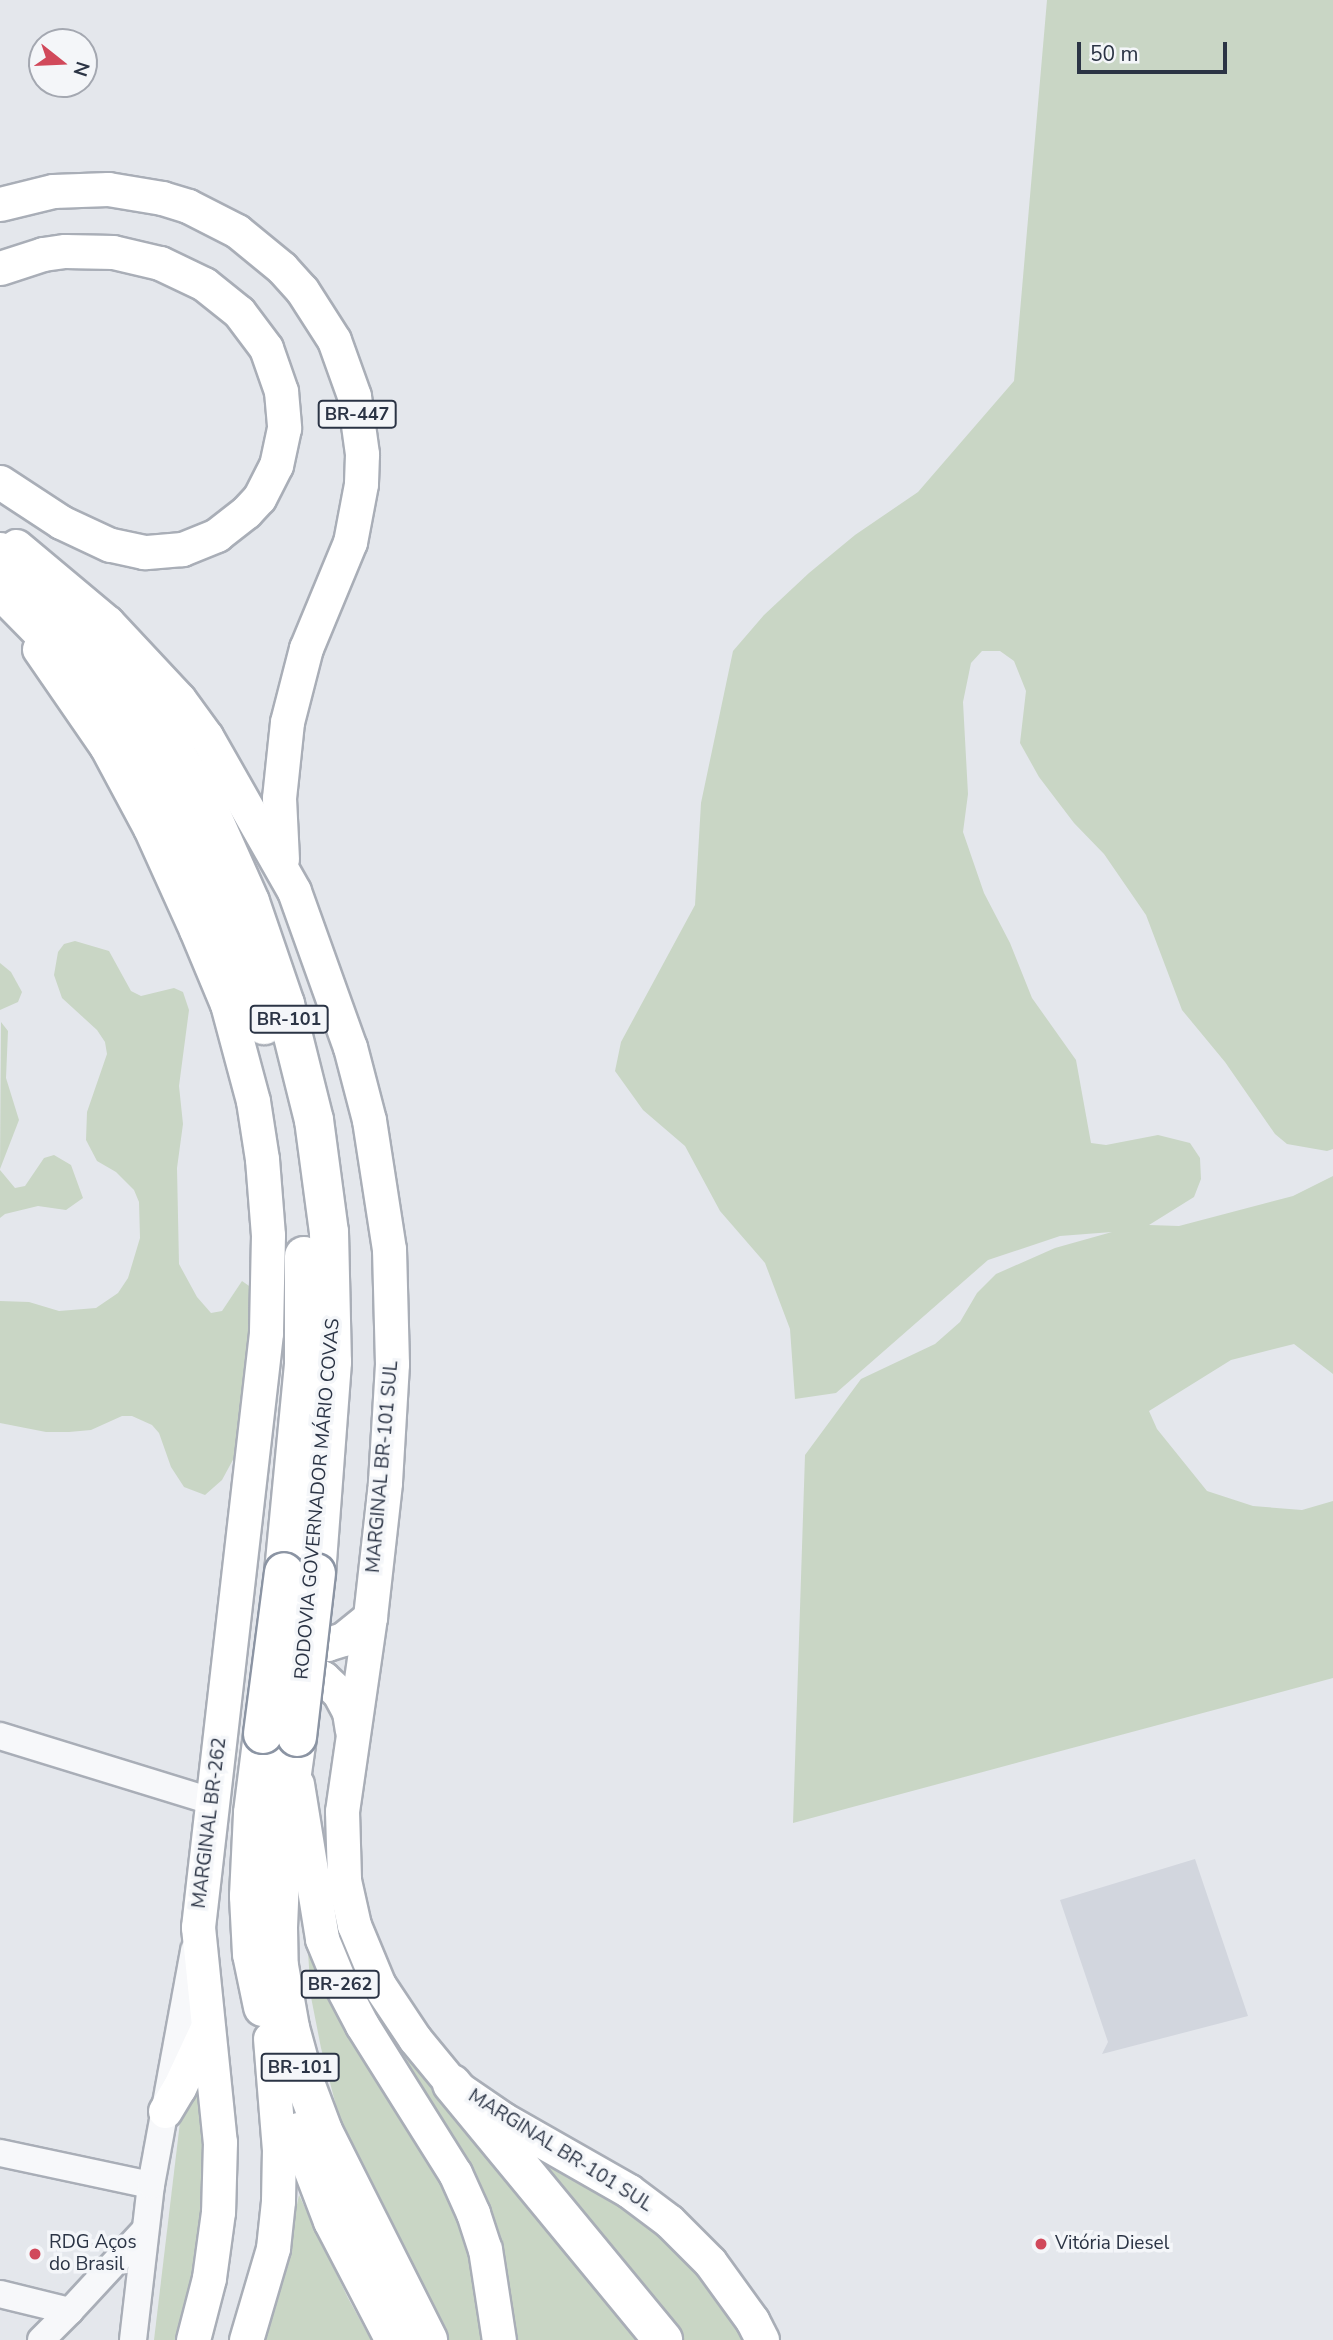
<!DOCTYPE html>
<meta charset="utf-8">
<style>
body{margin:0}
#map{position:relative;width:1333px;height:2340px;overflow:hidden;background:#e4e7ec;font-family:"Nunito Sans",sans-serif}
div>[style]{position:absolute}
.built>*{inset:0;background:#d2d6de}
.green>*{inset:0;background:#c9d6c5}
.roads{filter:drop-shadow(2px 0 #a9aeb7) drop-shadow(-2px 0 #a9aeb7) drop-shadow(0 2px #a9aeb7) drop-shadow(0 -2px #a9aeb7)}
.minor>*{height:26px;margin:-13px;padding:0 13px;transform-origin:13px;border-radius:13px;background:#f7f8fa}
.major>*{height:33px;margin:-16.5px;padding:0 16.5px;transform-origin:16.5px;border-radius:16.5px;background:#fff}
.highway>*{height:38px;margin:-19px;padding:0 19px;transform-origin:19px;border-radius:19px;background:#fff}
.bridges{filter:drop-shadow(2px 0 #8b94a3) drop-shadow(-2px 0 #8b94a3) drop-shadow(0 2px #8b94a3) drop-shadow(0 -2px #8b94a3)}
.highway-bridge>*{height:38px;margin:-19px;padding:0 19px;transform-origin:19px;border-radius:19px;background:#fff}
.dots>*{width:19px;height:19px;translate:-50% -50%;box-sizing:border-box;border:4px solid #f4f6f9;border-radius:50%}
span{translate:-50% -50%;white-space:nowrap;text-align:center;line-height:1.15;-webkit-text-stroke:7px #f4f6f9;paint-order:stroke}
.shield-label span{padding:2px 5px;background:#f4f6f9;border:2px solid;border-radius:5px;-webkit-text-stroke-width:0}
.shield-label{font-size:18px;color:#2b3445;font-weight:700}
.street-label{font-size:19px;color:#2b3445}
.poi-label{font-size:19px;color:#2b3445}
.left{translate:0 -50%;text-align:left}
.north{position:absolute;left:28px;top:28px;width:70px;height:70px;box-sizing:border-box;background:#f4f6f9;border:2px solid #a4a8b1;border-radius:50%;rotate:108deg;font-size:19px;font-weight:700;line-height:28px;text-align:center;color:#2b3445}
.north::after{content:'';display:block;margin:auto;width:24px;height:32px;background:#d1495b;clip-path:polygon(50% 0,100% 100%,50% 72%,0 100%)}
.scale{position:absolute;left:1077px;top:42px;width:150px;height:32px;box-sizing:border-box;border:4px solid #2b3445;border-top:0;padding-left:9px;font-size:21px;line-height:24px;white-space:nowrap;color:#2b3445;-webkit-text-stroke:5px #f4f6f9;paint-order:stroke}
</style>
<div id="map">
<div class="built">
<div style="clip-path:polygon(1195px 1859px,1248px 2016px,1102px 2054px,1108px 2042px,1060px 1900px)"></div>
</div>
<div class="green">
<div style="clip-path:polygon(1047px 0,1333px 0,1333px 1149px,1327px 1151px,1287px 1144px,1275px 1134px,1225px 1062px,1182px 1010px,1146px 915px,1104px 854px,1074px 823px,1039px 777px,1020px 743px,1026px 691px,1014px 661px,1000px 651px,982px 651px,971px 663px,963px 702px,968px 794px,963px 832px,984px 893px,1010px 943px,1032px 998px,1076px 1060px,1091px 1143px,1106px 1145px,1158px 1135px,1190px 1143px,1200px 1158px,1201px 1179px,1194px 1197px,1149px 1225px,1179px 1226px,1293px 1196px,1333px 1176px,1333px 1374px,1294px 1344px,1231px 1360px,1149px 1411px,1157px 1429px,1207px 1491px,1253px 1506px,1302px 1510px,1333px 1501px,1333px 1678px,793px 1823px,805px 1455px,861px 1379px,935px 1344px,960px 1322px,977px 1293px,996px 1274px,1055px 1248px,1112px 1232px,1060px 1236px,988px 1260px,836px 1393px,795px 1399px,790px 1329px,765px 1263px,720px 1211px,685px 1146px,643px 1110px,615px 1071px,621px 1042px,695px 905px,701px 803px,733px 651px,764px 615px,809px 573px,855px 535px,918px 492px,1014px 381px)"></div>
<div style="clip-path:polygon(75px 941px,109px 951px,131px 991px,141px 996px,174px 988px,183px 992px,189px 1010px,179px 1086px,183px 1124px,177px 1168px,179px 1264px,197px 1297px,211px 1313px,222px 1311px,242px 1281px,252px 1288px,256px 1311px,241px 1445px,222px 1480px,205px 1495px,184px 1487px,171px 1467px,159px 1433px,152px 1425px,132px 1416px,122px 1416px,91px 1430px,69px 1432px,46px 1432px,0 1423px,0 1301px,29px 1302px,59px 1311px,96px 1308px,118px 1293px,128px 1278px,140px 1238px,139px 1202px,134px 1190px,116px 1172px,97px 1161px,86px 1140px,87px 1112px,107px 1054px,105px 1042px,97px 1030px,62px 998px,54px 975px,58px 952px,64px 944px)"></div>
<div style="clip-path:polygon(0 963px,11px 972px,22px 992px,18px 1002px,0 1010px)"></div>
<div style="clip-path:polygon(1px 1022px,8px 1031px,6px 1078px,19px 1120px,0 1169px)"></div>
<div style="clip-path:polygon(54px 1155px,71px 1165px,83px 1198px,66px 1210px,38px 1206px,5px 1214px,0 1218px,0 1170px,15px 1188px,25px 1186px,44px 1158px)"></div>
<div style="clip-path:polygon(308px 1952px,347px 2030px,444px 2180px,472px 2256px,482px 2340px,447px 2340px,441px 2333px,374px 2206px,340px 2121px,321px 2048px,311px 1997px)"></div>
<div style="clip-path:polygon(371px 2006px,648px 2340px,514px 2340px,511px 2299px,500px 2249px,470px 2167px)"></div>
<div style="clip-path:polygon(204px 2058px,205px 2189px,183px 2340px,154px 2340px,180px 2122px)"></div>
<div style="clip-path:polygon(539px 2159px,623px 2201px,702px 2270px,747px 2340px,682px 2340px,581px 2219px)"></div>
<div style="clip-path:polygon(299px 2195px,348px 2298px,371px 2340px,260px 2340px,286px 2256px)"></div>
</div>
<div class="roads">
<div class="minor">
<div style="left:0;top:1736px;width:221px;rotate:17.1deg"></div>
<div style="left:0;top:2153px;width:154px;rotate:12deg"></div>
<div style="left:0;top:2294px;width:72px;rotate:13.7deg"></div>
<div style="left:70px;top:2311px;width:110px;rotate:-47.2deg"></div>
<div style="left:41px;top:2340px;width:41px;rotate:-45deg"></div>
<div style="left:133px;top:2340px;width:156px;rotate:-83.4deg"></div>
<div style="left:151px;top:2185px;width:239px;rotate:-79.6deg"></div>
</div>
<div class="major">
<div style="left:0;top:204px;width:55px;rotate:-13.8deg"></div>
<div style="left:53px;top:191px;width:55px;rotate:-2.1deg"></div>
<div style="left:108px;top:189px;width:55px;rotate:9.5deg"></div>
<div style="left:162px;top:198px;width:27px;rotate:17deg"></div>
<div style="left:188px;top:206px;width:55px;rotate:27deg"></div>
<div style="left:237px;top:231px;width:58px;rotate:39.4deg"></div>
<div style="left:282px;top:268px;width:30px;rotate:48deg"></div>
<div style="left:302px;top:290px;width:59px;rotate:57.4deg"></div>
<div style="left:334px;top:340px;width:59px;rotate:70.3deg"></div>
<div style="left:354px;top:396px;width:59px;rotate:82.1deg"></div>
<div style="left:362px;top:454px;width:30px;rotate:92deg"></div>
<div style="left:361px;top:484px;width:59px;rotate:100.7deg"></div>
<div style="left:350px;top:542px;width:115px;rotate:112.5deg"></div>
<div style="left:306px;top:648px;width:76px;rotate:104.4deg"></div>
<div style="left:287px;top:722px;width:76px;rotate:96deg"></div>
<div style="left:279px;top:798px;width:61px;rotate:87.2deg"></div>
<div style="left:0;top:268px;width:45px;rotate:-18deg"></div>
<div style="left:43px;top:254px;width:22px;rotate:-8deg"></div>
<div style="left:65px;top:251px;width:48px;rotate:1.2deg"></div>
<div style="left:113px;top:252px;width:48px;rotate:13.2deg"></div>
<div style="left:160px;top:263px;width:49px;rotate:25.5deg"></div>
<div style="left:204px;top:284px;width:45px;rotate:38.7deg"></div>
<div style="left:239px;top:312px;width:45px;rotate:53.1deg"></div>
<div style="left:266px;top:348px;width:46px;rotate:70.8deg"></div>
<div style="left:281px;top:391px;width:37px;rotate:85deg"></div>
<div style="left:284px;top:428px;width:38px;rotate:102deg"></div>
<div style="left:276px;top:465px;width:37px;rotate:117deg"></div>
<div style="left:259px;top:498px;width:19px;rotate:133deg"></div>
<div style="left:246px;top:512px;width:37px;rotate:142deg"></div>
<div style="left:217px;top:535px;width:38px;rotate:158deg"></div>
<div style="left:182px;top:549px;width:38px;rotate:175deg"></div>
<div style="left:144px;top:552px;width:35px;rotate:-168deg"></div>
<div style="left:110px;top:545px;width:54px;rotate:-154.9deg"></div>
<div style="left:61px;top:522px;width:73px;rotate:-146.7deg"></div>
<div style="left:16px;top:546px;width:119px;rotate:39.9deg"></div>
<div style="left:107px;top:622px;width:105px;rotate:46.9deg"></div>
<div style="left:179px;top:699px;width:46px;rotate:53.9deg"></div>
<div style="left:206px;top:736px;width:178px;rotate:60.4deg"></div>
<div style="left:294px;top:891px;width:166px;rotate:70.3deg"></div>
<div style="left:350px;top:1047px;width:75px;rotate:75.4deg"></div>
<div style="left:369px;top:1120px;width:131px;rotate:81.2deg"></div>
<div style="left:389px;top:1249px;width:115px;rotate:88.5deg"></div>
<div style="left:392px;top:1364px;width:119px;rotate:93.4deg"></div>
<div style="left:385px;top:1483px;width:135px;rotate:96.4deg"></div>
<div style="left:370px;top:1617px;width:196px;rotate:98.2deg"></div>
<div style="left:342px;top:1811px;width:69px;rotate:88.3deg"></div>
<div style="left:344px;top:1880px;width:46px;rotate:77.5deg"></div>
<div style="left:354px;top:1925px;width:65px;rotate:67.4deg"></div>
<div style="left:379px;top:1985px;width:65px;rotate:56.3deg"></div>
<div style="left:415px;top:2039px;width:58px;rotate:50.6deg"></div>
<div style="left:452px;top:2084px;width:62px;rotate:34.5deg"></div>
<div style="left:503px;top:2119px;width:145px;rotate:29.7deg"></div>
<div style="left:629px;top:2191px;width:50px;rotate:36.9deg"></div>
<div style="left:669px;top:2221px;width:58px;rotate:45deg"></div>
<div style="left:710px;top:2262px;width:72px;rotate:54.1deg"></div>
<div style="left:752px;top:2320px;width:22px;rotate:63deg"></div>
<div style="left:39px;top:649px;width:118px;rotate:55.4deg"></div>
<div style="left:106px;top:746px;width:93px;rotate:61.8deg"></div>
<div style="left:150px;top:828px;width:112px;rotate:65.7deg"></div>
<div style="left:196px;top:930px;width:80px;rotate:67.3deg"></div>
<div style="left:227px;top:1004px;width:100px;rotate:75deg"></div>
<div style="left:253px;top:1101px;width:59px;rotate:81.2deg"></div>
<div style="left:262px;top:1159px;width:76px;rotate:85.5deg"></div>
<div style="left:268px;top:1235px;width:98px;rotate:91.2deg"></div>
<div style="left:266px;top:1333px;width:598px;rotate:96.53deg"></div>
<div style="left:198px;top:1927px;width:216px;rotate:84.2deg"></div>
<div style="left:220px;top:2142px;width:70px;rotate:91.6deg"></div>
<div style="left:218px;top:2212px;width:67px;rotate:97.8deg"></div>
<div style="left:209px;top:2278px;width:64px;rotate:104.5deg"></div>
<div style="left:284px;top:1640px;width:23px;rotate:15deg"></div>
<div style="left:306px;top:1646px;width:21px;rotate:-5deg"></div>
<div style="left:327px;top:1644px;width:17px;rotate:-17deg"></div>
<div style="left:343px;top:1639px;width:35px;rotate:-39deg"></div>
<div style="left:279px;top:1668px;width:25px;rotate:2deg"></div>
<div style="left:304px;top:1669px;width:21px;rotate:25deg"></div>
<div style="left:323px;top:1678px;width:22px;rotate:43deg"></div>
<div style="left:339px;top:1693px;width:21px;rotate:62deg"></div>
<div style="left:349px;top:1712px;width:18px;rotate:81deg"></div>
<div style="left:297px;top:1784px;width:157px;rotate:80.8deg"></div>
<div style="left:322px;top:1939px;width:50px;rotate:67.6deg"></div>
<div style="left:341px;top:1985px;width:45px;rotate:62.3deg"></div>
<div style="left:362px;top:2025px;width:175px;rotate:57.9deg"></div>
<div style="left:455px;top:2173px;width:44px;rotate:65.8deg"></div>
<div style="left:473px;top:2213px;width:38px;rotate:72deg"></div>
<div style="left:485px;top:2249px;width:92px;rotate:81.3deg"></div>
<div style="left:165px;top:2111px;width:27px;rotate:-59deg"></div>
<div style="left:179px;top:2088px;width:66px;rotate:-65deg"></div>
<div style="left:246px;top:2340px;width:96px;rotate:-73.6deg"></div>
<div style="left:273px;top:2248px;width:47px;rotate:-83.9deg"></div>
<div style="left:278px;top:2201px;width:51px;rotate:-88.9deg"></div>
<div style="left:279px;top:2150px;width:112px;rotate:-94.6deg"></div>
</div>
<div class="highway">
<div style="left:0;top:552px;width:122px;rotate:44.3deg"></div>
<div style="left:87px;top:637px;width:109px;rotate:50.2deg"></div>
<div style="left:157px;top:721px;width:105px;rotate:59.8deg"></div>
<div style="left:210px;top:812px;width:98px;rotate:66deg"></div>
<div style="left:250px;top:902px;width:108px;rotate:71.1deg"></div>
<div style="left:285px;top:1004px;width:120px;rotate:76deg"></div>
<div style="left:314px;top:1120px;width:113px;rotate:82.4deg"></div>
<div style="left:329px;top:1232px;width:130px;rotate:88.7deg"></div>
<div style="left:332px;top:1362px;width:212px;rotate:94.3deg"></div>
<div style="left:0;top:589px;width:91px;rotate:45.4deg"></div>
<div style="left:64px;top:654px;width:112px;rotate:51.5deg"></div>
<div style="left:134px;top:742px;width:202px;rotate:62.9deg"></div>
<div style="left:226px;top:922px;width:110px;rotate:69.7deg"></div>
<div style="left:284px;top:1572px;width:209px;rotate:-84.5deg"></div>
<div style="left:304px;top:1364px;width:108px;rotate:-90deg"></div>
<div style="left:297px;top:1737px;width:117px;rotate:97.9deg"></div>
<div style="left:281px;top:1853px;width:74px;rotate:92.3deg"></div>
<div style="left:278px;top:1927px;width:39px;rotate:89deg"></div>
<div style="left:279px;top:1966px;width:63px;rotate:79.9deg"></div>
<div style="left:290px;top:2028px;width:57px;rotate:74.7deg"></div>
<div style="left:305px;top:2083px;width:51px;rotate:69.4deg"></div>
<div style="left:323px;top:2131px;width:234px;rotate:63.3deg"></div>
<div style="left:263px;top:2007px;width:54px;rotate:-101.7deg"></div>
<div style="left:252px;top:1954px;width:58px;rotate:-93deg"></div>
<div style="left:249px;top:1896px;width:83px;rotate:-87.2deg"></div>
<div style="left:253px;top:1813px;width:80px;rotate:-82.8deg"></div>
<div style="left:452px;top:2084px;width:332px;rotate:50.5deg"></div>
<div style="left:299px;top:2132px;width:95px;rotate:69.1deg"></div>
<div style="left:333px;top:2221px;width:134px;rotate:62.5deg"></div>
</div>
</div>
<div class="bridges">
<div class="highway-bridge">
<div style="left:263px;top:1734px;width:163px;rotate:-82.6deg"></div>
<div style="left:297px;top:1737px;width:165px;rotate:-83.4deg"></div>
</div>
</div>
<div class="dots">
<div style="left:1041px;top:2244px;background:#d1495b"></div>
<div style="left:35px;top:2254px;background:#d1495b"></div>
</div>
<div class="shield-label">
<span style="left:357px;top:414px">BR-447</span>
<span style="left:289px;top:1019px">BR-101</span>
<span style="left:340px;top:1984px">BR-262</span>
<span style="left:300px;top:2067px">BR-101</span>
</div>
<div class="street-label">
<span style="left:383px;top:1467px;rotate:-85deg">MARGINAL BR-101 SUL</span>
<span style="left:318px;top:1499px;rotate:-85deg">RODOVIA GOVERNADOR MÁRIO COVAS</span>
<span style="left:210px;top:1823px;rotate:-83deg">MARGINAL BR-262</span>
<span style="left:560px;top:2151px;rotate:32deg">MARGINAL BR-101 SUL</span>
</div>
<div class="poi-label">
<span class="left" style="left:49px;top:2254px">RDG Aços<br>do Brasil</span>
<span class="left" style="left:1055px;top:2244px">Vitória Diesel</span>
</div>
<div class="north">N</div>
<div class="scale">50 m</div>
</div>
